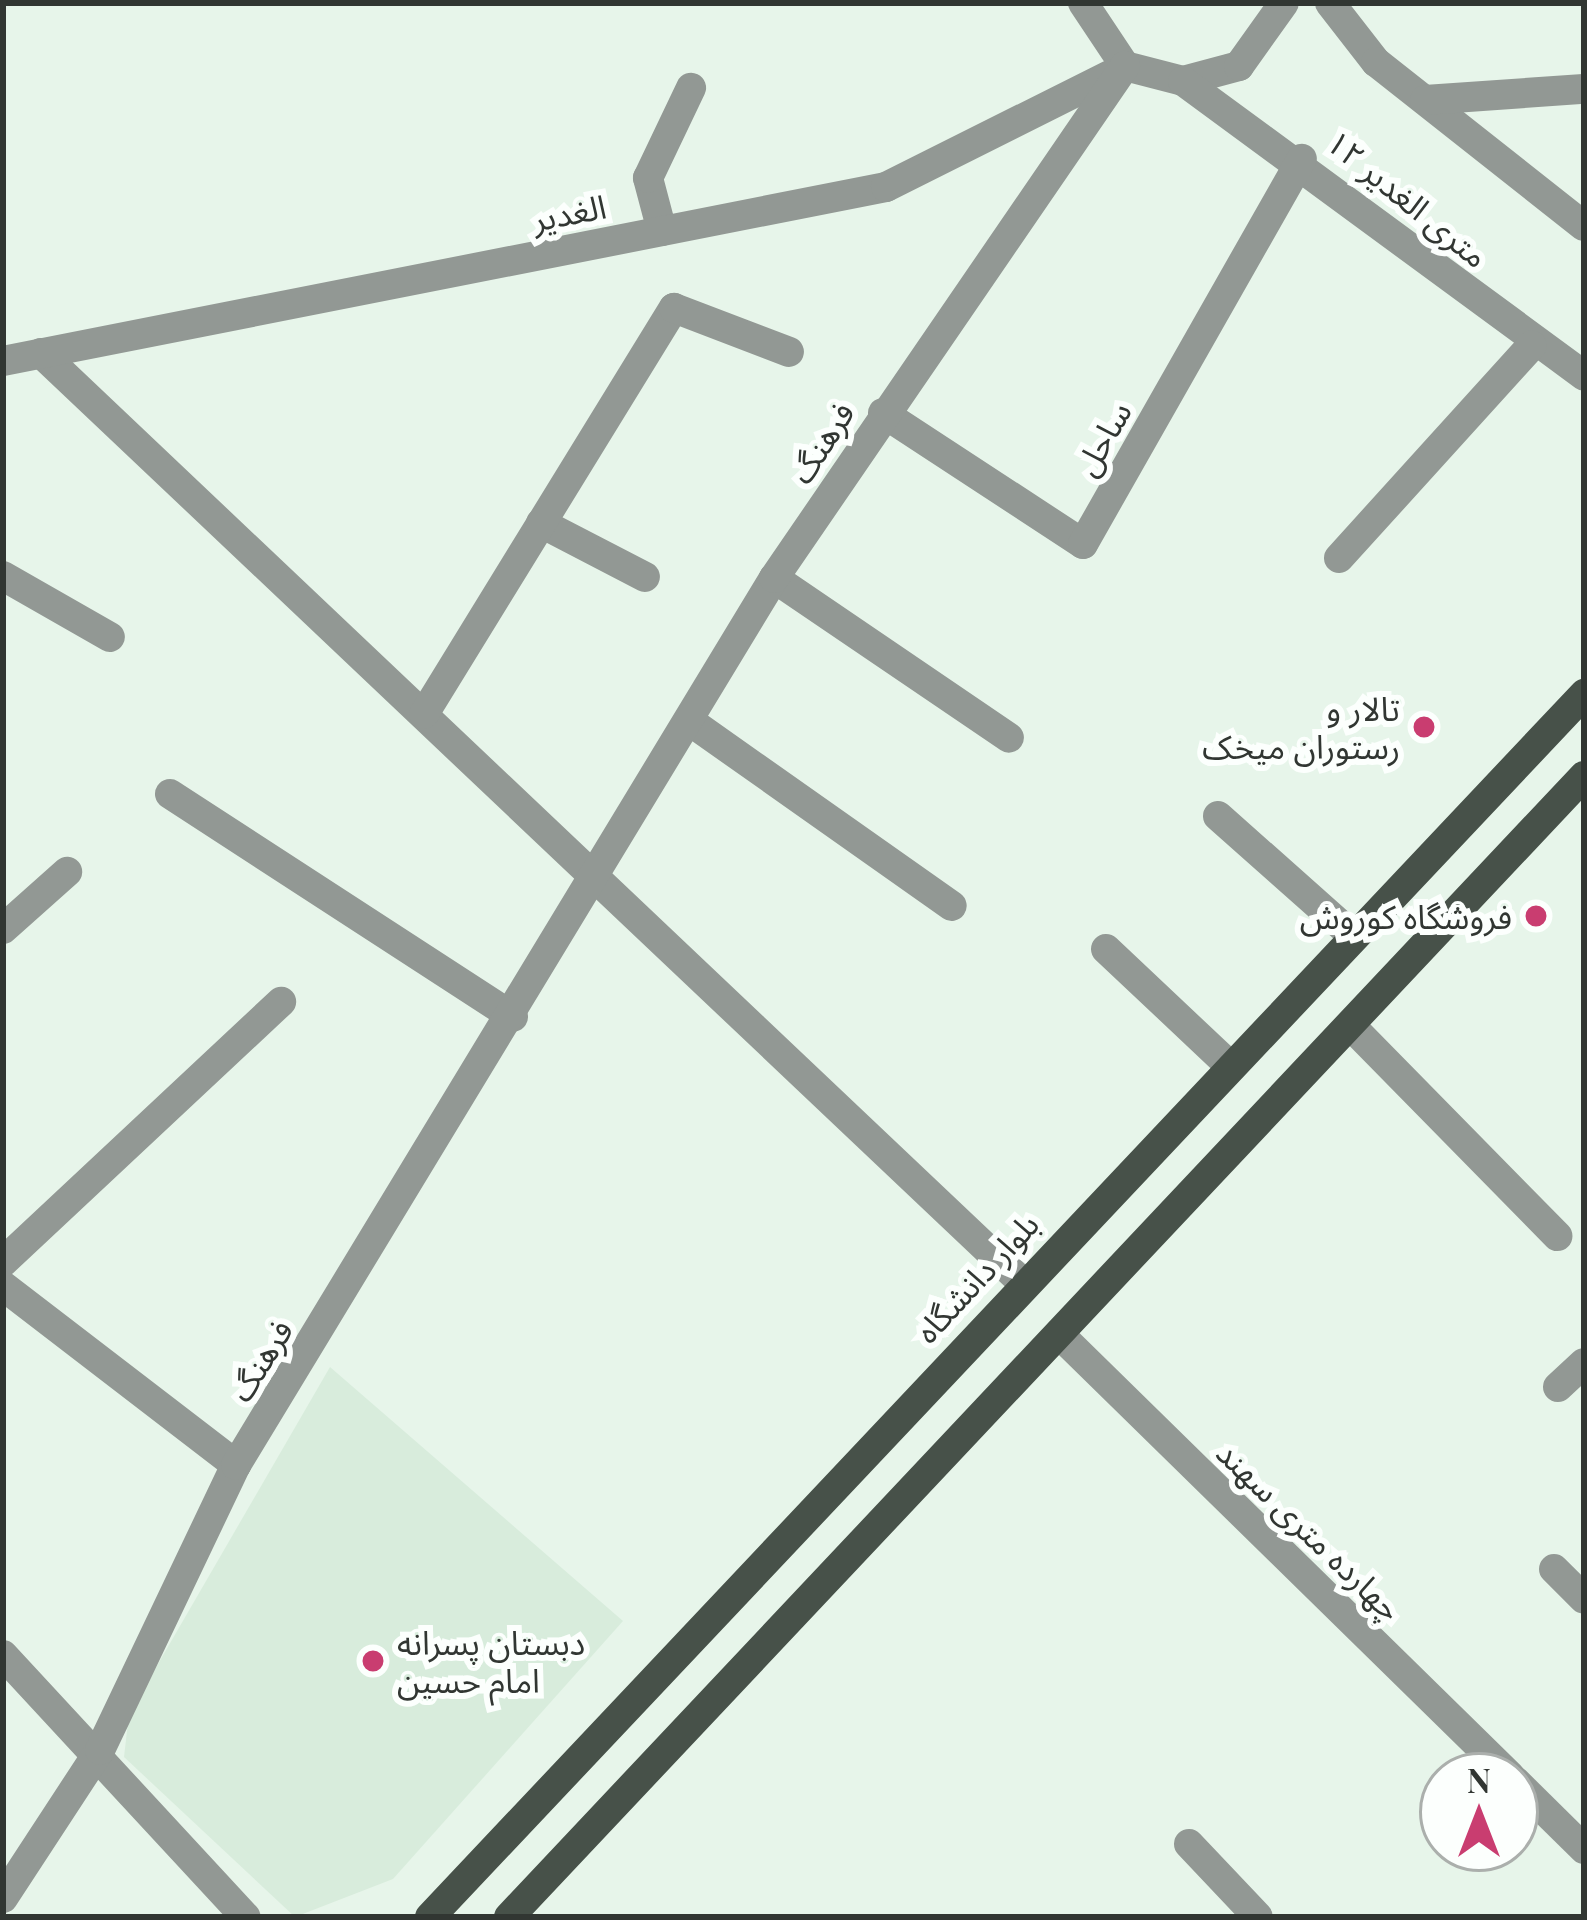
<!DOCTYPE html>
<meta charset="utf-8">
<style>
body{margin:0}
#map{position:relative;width:1587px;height:1920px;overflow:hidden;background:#e7f5ea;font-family:"Playfair Display","Noto Sans Arabic",serif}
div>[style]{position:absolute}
.built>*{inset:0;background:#d8ecdc}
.minor>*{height:30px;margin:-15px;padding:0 15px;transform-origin:15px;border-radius:15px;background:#929894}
.major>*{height:30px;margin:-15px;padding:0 15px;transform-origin:15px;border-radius:15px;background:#475149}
.dots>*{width:33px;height:33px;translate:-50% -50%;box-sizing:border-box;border:6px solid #fcfffd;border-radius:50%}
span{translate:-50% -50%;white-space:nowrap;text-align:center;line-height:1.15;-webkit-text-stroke:12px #fcfffd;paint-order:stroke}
.street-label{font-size:33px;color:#313632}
.poi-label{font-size:33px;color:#313632}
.right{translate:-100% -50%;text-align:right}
.left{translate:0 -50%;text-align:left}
.frame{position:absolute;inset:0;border:6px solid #313632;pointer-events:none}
.north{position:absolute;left:1419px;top:1752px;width:120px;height:120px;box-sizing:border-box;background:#fcfffd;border:3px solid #abafac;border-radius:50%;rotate:0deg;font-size:33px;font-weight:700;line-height:48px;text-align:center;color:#313632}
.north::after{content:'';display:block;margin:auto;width:42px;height:54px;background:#c93d70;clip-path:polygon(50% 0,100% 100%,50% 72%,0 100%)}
</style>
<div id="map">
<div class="built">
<div style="clip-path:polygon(330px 1367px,623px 1621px,393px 1879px,295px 1917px,124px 1757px,129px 1714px)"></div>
</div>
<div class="minor">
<div style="left:1083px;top:3px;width:76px;rotate:56.3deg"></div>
<div style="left:1125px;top:66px;width:60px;rotate:14.5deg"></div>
<div style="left:1183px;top:81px;width:58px;rotate:-15deg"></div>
<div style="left:1239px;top:66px;width:77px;rotate:-54.5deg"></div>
<div style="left:1330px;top:3px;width:75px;rotate:52.1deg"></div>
<div style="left:1376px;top:62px;width:265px;rotate:38.3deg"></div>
<div style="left:1183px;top:81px;width:498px;rotate:36.3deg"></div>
<div style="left:1425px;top:100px;width:159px;rotate:-4deg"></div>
<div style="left:662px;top:231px;width:55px;rotate:-104.8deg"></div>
<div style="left:648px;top:178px;width:100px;rotate:-64.5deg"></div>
<div style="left:41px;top:353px;width:1350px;rotate:43.44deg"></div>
<div style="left:3px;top:361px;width:900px;rotate:-11.15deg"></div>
<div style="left:886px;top:187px;width:250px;rotate:-26.6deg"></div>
<div style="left:883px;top:413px;width:239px;rotate:33.2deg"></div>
<div style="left:1083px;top:544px;width:443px;rotate:-60.4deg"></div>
<div style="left:541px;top:523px;width:117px;rotate:27.4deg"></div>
<div style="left:1339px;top:558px;width:287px;rotate:-47.8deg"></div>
<div style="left:3px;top:576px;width:123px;rotate:29.7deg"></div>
<div style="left:774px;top:578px;width:284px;rotate:34.2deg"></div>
<div style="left:424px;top:714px;width:477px;rotate:-58.4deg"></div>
<div style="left:674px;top:308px;width:123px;rotate:20.9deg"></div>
<div style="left:691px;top:722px;width:319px;rotate:35.2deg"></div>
<div style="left:170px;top:794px;width:409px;rotate:33deg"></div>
<div style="left:1218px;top:816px;width:179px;rotate:41.6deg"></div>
<div style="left:3px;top:929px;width:86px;rotate:-41.7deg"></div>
<div style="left:1106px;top:949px;width:168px;rotate:43.3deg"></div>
<div style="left:1350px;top:1025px;width:296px;rotate:45.5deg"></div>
<div style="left:3px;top:1262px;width:381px;rotate:-43.1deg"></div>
<div style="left:3px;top:1286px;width:294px;rotate:37.5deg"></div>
<div style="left:1060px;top:1335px;width:630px;rotate:44.42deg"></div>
<div style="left:1558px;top:1387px;width:35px;rotate:-43deg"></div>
<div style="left:1554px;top:1569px;width:42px;rotate:45deg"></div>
<div style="left:3px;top:1655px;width:357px;rotate:47.2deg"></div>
<div style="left:1515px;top:1781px;width:97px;rotate:44.6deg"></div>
<div style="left:1189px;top:1844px;width:100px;rotate:46.6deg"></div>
<div style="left:3px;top:1898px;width:177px;rotate:-56.8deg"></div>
<div style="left:100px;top:1750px;width:316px;rotate:-64.5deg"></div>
<div style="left:236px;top:1465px;width:1037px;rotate:-58.76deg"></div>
<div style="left:774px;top:578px;width:621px;rotate:-55.57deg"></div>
</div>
<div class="major">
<div style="left:430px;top:1917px;width:1682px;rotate:-46.66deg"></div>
<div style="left:509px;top:1917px;width:1568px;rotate:-46.71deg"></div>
</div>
<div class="dots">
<div style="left:1424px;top:727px;background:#c93d70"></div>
<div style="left:1536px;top:916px;background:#c93d70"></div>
<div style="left:373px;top:1661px;background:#c93d70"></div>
</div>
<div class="street-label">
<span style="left:1408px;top:198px;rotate:39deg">۱۲ متری الغدیر</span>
<span style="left:569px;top:212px;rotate:-11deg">الغدیر</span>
<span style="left:1102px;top:438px;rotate:-60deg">ساحل</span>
<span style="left:821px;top:442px;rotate:-57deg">فرهنگ</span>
<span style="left:976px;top:1277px;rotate:-47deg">بلوار دانشگاه</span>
<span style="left:260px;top:1360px;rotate:-58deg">فرهنگ</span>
<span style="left:1310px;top:1530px;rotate:44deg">چهارده متری سهند</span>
</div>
<div class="poi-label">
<span class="right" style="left:1400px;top:727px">تالار و<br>رستوران میخک</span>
<span class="right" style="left:1512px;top:916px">فروشگاه کوروش</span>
<span class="left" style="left:397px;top:1661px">دبستان پسرانه<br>امام حسین</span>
</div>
<div class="frame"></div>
<div class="north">N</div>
</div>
